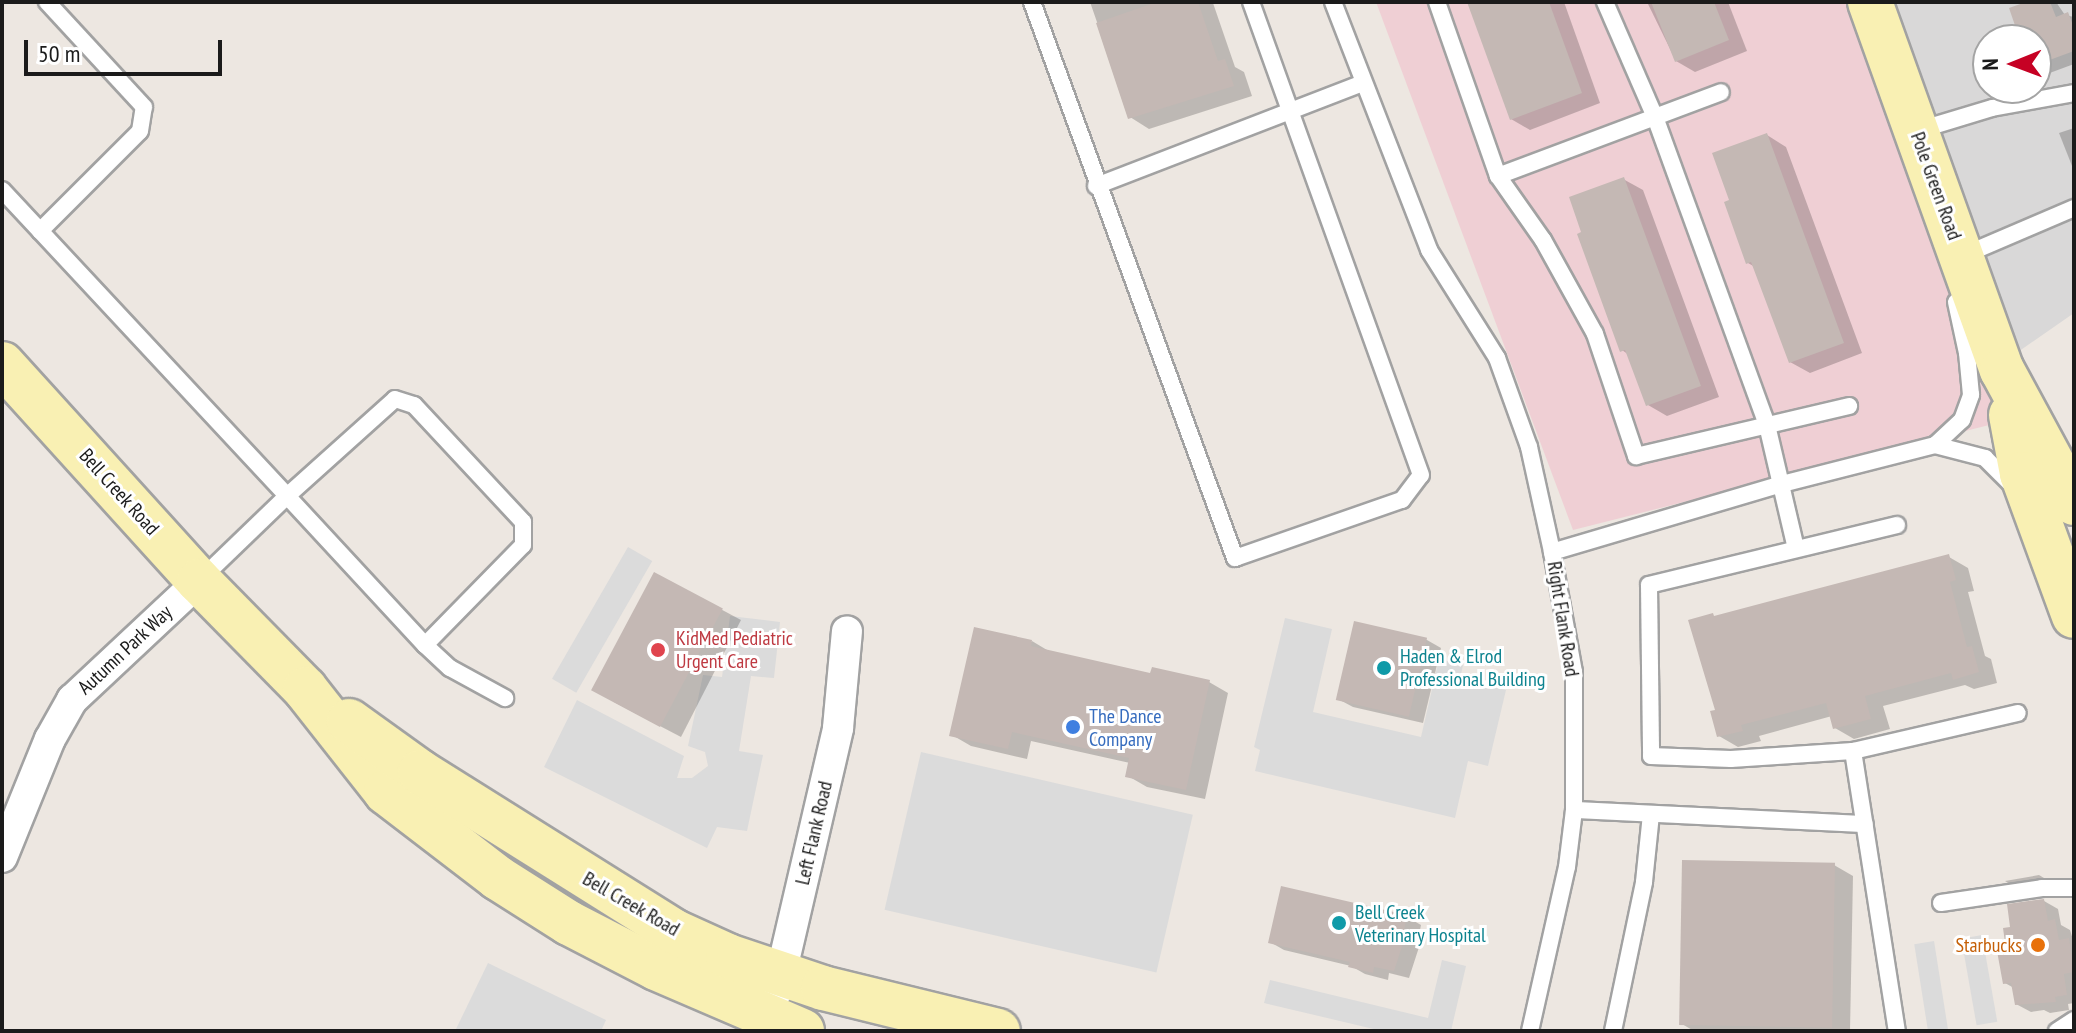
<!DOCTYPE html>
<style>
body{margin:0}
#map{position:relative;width:2076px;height:1033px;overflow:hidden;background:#ede7e1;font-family:"PT Sans Narrow",sans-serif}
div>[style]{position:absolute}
.residential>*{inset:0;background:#d9d8d8}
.commercial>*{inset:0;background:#efcfd4}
.parking>*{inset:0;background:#dbdbdb;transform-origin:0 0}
.shadow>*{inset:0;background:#0003}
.building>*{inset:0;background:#c4b8b4;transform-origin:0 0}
.roads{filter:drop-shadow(2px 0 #a2a2a2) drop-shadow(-2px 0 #a2a2a2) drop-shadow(0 2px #a2a2a2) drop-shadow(0 -2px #a2a2a2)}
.lane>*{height:16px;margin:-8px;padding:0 8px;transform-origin:8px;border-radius:8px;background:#fff}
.street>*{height:30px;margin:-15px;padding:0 15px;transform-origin:15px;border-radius:15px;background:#fff}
.secondary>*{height:44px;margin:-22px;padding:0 22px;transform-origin:22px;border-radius:22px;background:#f9f0b3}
.dots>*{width:22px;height:22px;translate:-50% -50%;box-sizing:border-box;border:4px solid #fff;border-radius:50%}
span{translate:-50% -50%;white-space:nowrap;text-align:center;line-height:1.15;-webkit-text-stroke:6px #fff;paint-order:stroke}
.street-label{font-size:20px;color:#1b1b1b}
.health-label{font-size:20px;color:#be3a42}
.left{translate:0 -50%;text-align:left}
.culture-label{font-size:20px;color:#0d838f}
.shop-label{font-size:20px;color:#366cbe}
.food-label{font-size:20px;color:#c56008}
.right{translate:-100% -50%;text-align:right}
.frame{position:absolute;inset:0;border:4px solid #1b1b1b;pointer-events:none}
.north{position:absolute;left:1972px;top:24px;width:80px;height:80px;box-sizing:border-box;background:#fff;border:2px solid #a4a4a4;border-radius:50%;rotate:269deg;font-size:22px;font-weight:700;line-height:32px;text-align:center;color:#1b1b1b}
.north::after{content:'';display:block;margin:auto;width:28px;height:36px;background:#c60124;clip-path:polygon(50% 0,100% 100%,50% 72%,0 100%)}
.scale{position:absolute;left:24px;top:40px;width:198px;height:36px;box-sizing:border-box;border:4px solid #1b1b1b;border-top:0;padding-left:10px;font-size:24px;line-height:28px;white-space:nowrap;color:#1b1b1b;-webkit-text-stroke:6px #fff;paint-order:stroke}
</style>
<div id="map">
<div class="residential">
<div style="clip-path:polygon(evenodd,1874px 2px,2074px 2px,2074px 313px,2002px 363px,1874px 2px,1988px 40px,2036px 40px,2036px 88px,1988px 88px,1988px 40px)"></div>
</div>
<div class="commercial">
<div style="clip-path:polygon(1376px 2px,1853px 2px,2013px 419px,1573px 530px)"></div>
</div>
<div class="parking">
<div style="left:628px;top:547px;width:28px;height:152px;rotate:30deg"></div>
<div style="clip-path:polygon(730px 616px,780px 622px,774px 678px,751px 676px,739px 751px,763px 755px,747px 831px,717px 827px,707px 848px,544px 767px,577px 700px,684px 756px,677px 778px,692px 778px,708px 766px,705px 752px,688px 746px,703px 675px,722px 677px)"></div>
<div style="clip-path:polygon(1285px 618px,1332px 629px,1313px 712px,1421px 737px,1439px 659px,1463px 665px,1460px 679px,1506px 690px,1488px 766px,1468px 761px,1455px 818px,1255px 771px,1260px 750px,1254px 747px)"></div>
<div style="left:921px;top:752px;width:279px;height:162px;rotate:13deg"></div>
<div style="left:1982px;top:935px;width:88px;height:21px;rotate:80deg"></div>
<div style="left:1934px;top:941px;width:91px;height:20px;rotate:81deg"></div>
<div style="clip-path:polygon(1442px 960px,1466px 966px,1451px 1031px,1382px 1031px,1264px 1003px,1270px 980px,1428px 1018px)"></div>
<div style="clip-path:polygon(488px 963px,606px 1020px,601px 1031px,456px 1029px)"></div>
</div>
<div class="shadow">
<div style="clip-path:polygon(1090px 2px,1213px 3px,1235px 67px,1244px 72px,1252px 96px,1149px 129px,1130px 117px)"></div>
<div style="clip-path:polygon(1469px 2px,1564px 2px,1600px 103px,1530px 130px,1511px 119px)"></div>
<div style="clip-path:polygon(1647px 2px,1728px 2px,1747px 51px,1695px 72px,1676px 61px)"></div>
<div style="clip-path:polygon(2032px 2px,2056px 2px,2065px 15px,2074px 17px,2074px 64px,2047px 74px,2036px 68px,2036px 40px,2016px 40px,2015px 35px,2020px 33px)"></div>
<div style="clip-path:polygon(2074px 128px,2074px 171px,2059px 133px)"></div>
<div style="clip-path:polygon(1767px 135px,1786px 147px,1862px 353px,1810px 373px,1790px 362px,1755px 267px,1748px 263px,1732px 201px)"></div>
<div style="clip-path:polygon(1623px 179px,1643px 190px,1719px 397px,1667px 416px,1648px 405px,1629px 355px,1622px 350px)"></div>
<div style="clip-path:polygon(1949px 557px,1968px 568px,1974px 591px,1968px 592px,1985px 656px,1991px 659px,1997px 683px,1974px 689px,1965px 685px,1883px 706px,1890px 729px,1854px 739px,1835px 728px,1832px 716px,1759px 736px,1761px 741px,1738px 747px,1719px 736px,1717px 618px)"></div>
<div style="clip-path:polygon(655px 574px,741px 620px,681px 737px,614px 702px)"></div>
<div style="clip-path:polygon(1355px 624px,1427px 640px,1441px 648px,1423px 723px,1353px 707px,1338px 699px)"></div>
<div style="clip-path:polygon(1032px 641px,1052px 653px,1152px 676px,1209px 682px,1228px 693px,1205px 799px,1147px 787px,1128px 776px,1130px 763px,1031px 741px,1027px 759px,971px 746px,952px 735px)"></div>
<div style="clip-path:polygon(1834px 865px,1853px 876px,1850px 1031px,1694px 1031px,1682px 1024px)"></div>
<div style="clip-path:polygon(2039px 875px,2054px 884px,2019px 890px,2005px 881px)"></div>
<div style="clip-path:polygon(1282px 888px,1407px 917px,1421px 925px,1418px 940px,1421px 941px,1409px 978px,1389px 973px,1388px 980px,1365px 974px,1351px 966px,1284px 950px,1270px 942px)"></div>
<div style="clip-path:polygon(2044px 901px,2058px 909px,2061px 925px,2070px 930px,2074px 943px,2074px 1003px,2068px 1004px,2069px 1010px,2050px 1013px,2044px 1010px,2031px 1012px,2016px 1004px,2014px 988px,2005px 983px,2013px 928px)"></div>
</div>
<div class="building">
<div style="clip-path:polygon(1157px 2px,1198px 2px,1218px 61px,1225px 59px,1234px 86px,1128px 119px,1096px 23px)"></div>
<div style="clip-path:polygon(1467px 2px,1549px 2px,1582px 93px,1510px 120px)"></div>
<div style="clip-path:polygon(1651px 2px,1714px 2px,1729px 40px,1675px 62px)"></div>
<div style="clip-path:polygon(2026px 2px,2050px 2px,2056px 17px,2068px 12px,2074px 28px,2074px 51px,2036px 65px,2036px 40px,2020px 40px,2009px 8px)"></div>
<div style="clip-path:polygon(1767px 133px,1844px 343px,1789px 363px,1751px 262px,1746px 264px,1724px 202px,1729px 200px,1712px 153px)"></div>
<div style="clip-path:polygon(1624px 177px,1701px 386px,1646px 406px,1625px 350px,1620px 352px,1577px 234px,1581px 232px,1569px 197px)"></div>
<div style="clip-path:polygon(1949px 554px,1956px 580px,1950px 582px,1967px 647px,1972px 646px,1979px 672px,1953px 680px,1951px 673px,1865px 696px,1871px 719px,1833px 729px,1826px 703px,1741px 725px,1743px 731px,1717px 737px,1710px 711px,1715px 710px,1688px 620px,1713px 613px,1714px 616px)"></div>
<div style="left:654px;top:572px;width:78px;height:134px;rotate:28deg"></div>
<div style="left:1354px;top:621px;width:75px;height:81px;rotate:13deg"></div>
<div style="clip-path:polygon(974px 627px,1032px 640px,1031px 646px,1150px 673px,1152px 667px,1210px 680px,1186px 790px,1125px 777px,1129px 758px,1012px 732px,1008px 749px,949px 736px)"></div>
<div style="left:1682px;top:860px;width:153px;height:165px;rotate:1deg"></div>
<div style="clip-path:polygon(1281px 886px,1407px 915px,1404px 930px,1407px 931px,1394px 971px,1374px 967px,1373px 973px,1348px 967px,1350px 962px,1268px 943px)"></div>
<div style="clip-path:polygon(2044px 899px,2048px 921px,2055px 919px,2059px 940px,2069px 938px,2074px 972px,2064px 974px,2067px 995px,2055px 997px,2056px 1002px,2015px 1005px,2011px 983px,2003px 984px,1997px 951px,2006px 950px,2003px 928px,2010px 927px,2007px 904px)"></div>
</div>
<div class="roads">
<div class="lane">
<div style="left:1032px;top:2px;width:592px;rotate:69.94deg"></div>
<div style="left:1235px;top:558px;width:177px;rotate:-19.2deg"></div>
<div style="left:1402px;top:500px;width:31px;rotate:-53deg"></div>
<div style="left:1421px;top:475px;width:503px;rotate:-109.77deg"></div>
<div style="left:1333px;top:2px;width:266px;rotate:68.8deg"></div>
<div style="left:1429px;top:250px;width:128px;rotate:57.8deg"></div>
<div style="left:1497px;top:358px;width:95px;rotate:70.2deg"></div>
<div style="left:1529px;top:447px;width:107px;rotate:77.6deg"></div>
<div style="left:1437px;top:2px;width:184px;rotate:70.7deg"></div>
<div style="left:1498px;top:176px;width:78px;rotate:54.9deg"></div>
<div style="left:1543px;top:240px;width:107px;rotate:61deg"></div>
<div style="left:1595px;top:334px;width:129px;rotate:71.4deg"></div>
<div style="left:1636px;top:456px;width:219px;rotate:-13.2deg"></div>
<div style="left:1605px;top:2px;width:125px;rotate:66.5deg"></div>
<div style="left:1655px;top:117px;width:328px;rotate:70deg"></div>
<div style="left:1767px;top:425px;width:127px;rotate:76.8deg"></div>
<div style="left:1916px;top:131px;width:79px;rotate:-16.8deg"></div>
<div style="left:1992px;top:108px;width:83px;rotate:-10.4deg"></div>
<div style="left:1498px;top:176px;width:238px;rotate:-20.6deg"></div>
<div style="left:1096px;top:186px;width:286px;rotate:-21.1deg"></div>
<div style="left:2px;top:190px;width:418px;rotate:47deg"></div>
<div style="left:287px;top:496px;width:121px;rotate:136deg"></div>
<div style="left:40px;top:231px;width:141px;rotate:-45deg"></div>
<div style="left:140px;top:131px;width:24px;rotate:-81deg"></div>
<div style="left:144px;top:107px;width:143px;rotate:-132.7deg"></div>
<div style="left:1962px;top:256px;width:122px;rotate:-23.2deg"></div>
<div style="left:395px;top:399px;width:20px;rotate:18deg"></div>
<div style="left:414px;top:405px;width:160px;rotate:47deg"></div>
<div style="left:523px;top:522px;width:23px;rotate:90deg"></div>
<div style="left:523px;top:545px;width:140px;rotate:134.4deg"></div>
<div style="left:425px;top:645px;width:203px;rotate:-132.8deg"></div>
<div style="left:287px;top:496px;width:145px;rotate:-41.9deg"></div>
<div style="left:1935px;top:445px;width:37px;rotate:-43deg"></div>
<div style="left:1962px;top:420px;width:27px;rotate:-70deg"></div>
<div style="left:1971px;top:395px;width:42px;rotate:-95.4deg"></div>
<div style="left:1967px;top:353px;width:52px;rotate:-102.2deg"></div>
<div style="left:1897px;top:525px;width:255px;rotate:166.4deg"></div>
<div style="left:1649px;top:585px;width:171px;rotate:89.3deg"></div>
<div style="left:1651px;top:756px;width:80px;rotate:2.1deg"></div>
<div style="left:1731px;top:759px;width:122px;rotate:-3.8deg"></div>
<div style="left:1853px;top:751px;width:169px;rotate:-13deg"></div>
<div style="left:425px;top:645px;width:34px;rotate:43deg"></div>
<div style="left:450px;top:668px;width:63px;rotate:28.6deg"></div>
<div style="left:1853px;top:751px;width:283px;rotate:81.1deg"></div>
<div style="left:1574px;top:810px;width:291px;rotate:2.8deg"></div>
<div style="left:1941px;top:903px;width:102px;rotate:-8.4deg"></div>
<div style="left:2042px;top:888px;width:32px"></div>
<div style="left:1530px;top:1031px;width:168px;rotate:-77.3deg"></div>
<div style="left:1567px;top:867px;width:57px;rotate:-83deg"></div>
<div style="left:1574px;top:810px;width:138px;rotate:-90deg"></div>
<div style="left:1574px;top:672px;width:122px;rotate:-100.4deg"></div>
<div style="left:1552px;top:552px;width:240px;rotate:-16.5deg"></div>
<div style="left:1782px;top:484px;width:158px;rotate:-14.3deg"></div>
<div style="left:1935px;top:445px;width:52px;rotate:14.6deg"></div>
<div style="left:1985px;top:458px;width:38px;rotate:45deg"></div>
<div style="left:1613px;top:1031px;width:152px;rotate:-78.2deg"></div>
<div style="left:1644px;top:882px;width:68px;rotate:-84.1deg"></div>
<div style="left:2057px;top:1031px;width:20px;rotate:-33deg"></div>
</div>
<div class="street">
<div style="left:2px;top:857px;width:127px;rotate:-67.9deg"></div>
<div style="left:50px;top:739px;width:45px;rotate:-60.6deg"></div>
<div style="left:72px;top:700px;width:174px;rotate:-43.1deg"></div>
<div style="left:777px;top:991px;width:270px;rotate:-76.9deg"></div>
<div style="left:838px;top:728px;width:97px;rotate:-84.7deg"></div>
</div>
<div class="secondary">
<div style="left:1870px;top:2px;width:391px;rotate:70.3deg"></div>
<div style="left:2002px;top:370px;width:151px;rotate:61.6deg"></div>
<div style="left:2px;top:364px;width:293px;rotate:47.8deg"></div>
<div style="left:199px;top:581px;width:151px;rotate:45.5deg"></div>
<div style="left:305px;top:689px;width:131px;rotate:51.8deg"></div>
<div style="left:386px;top:792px;width:141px;rotate:37.5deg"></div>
<div style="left:498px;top:878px;width:84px;rotate:32.4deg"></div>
<div style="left:569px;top:923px;width:98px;rotate:27.3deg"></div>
<div style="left:656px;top:968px;width:159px;rotate:23.3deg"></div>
<div style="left:2011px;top:415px;width:60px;rotate:79.4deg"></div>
<div style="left:2022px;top:474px;width:151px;rotate:69.9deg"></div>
<div style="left:349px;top:721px;width:87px;rotate:35.7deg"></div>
<div style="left:420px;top:772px;width:299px;rotate:32.1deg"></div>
<div style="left:673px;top:931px;width:60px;rotate:24.4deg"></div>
<div style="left:728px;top:956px;width:100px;rotate:18.6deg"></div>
<div style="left:823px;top:988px;width:180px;rotate:13.8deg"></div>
</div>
</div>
<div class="dots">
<div style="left:658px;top:650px;background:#e0444e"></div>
<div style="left:1384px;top:668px;background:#0f9aa8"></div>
<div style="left:1073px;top:727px;background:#3f7fe0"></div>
<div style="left:1339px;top:923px;background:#0f9aa8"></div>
<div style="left:2038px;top:945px;background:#e8710a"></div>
</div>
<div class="street-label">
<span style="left:1936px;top:186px;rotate:70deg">Pole Green Road</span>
<span style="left:119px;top:492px;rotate:48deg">Bell Creek Road</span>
<span style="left:1563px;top:619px;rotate:81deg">Right Flank Road</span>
<span style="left:125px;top:650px;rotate:-43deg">Autumn Park Way</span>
<span style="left:814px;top:833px;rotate:-77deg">Left Flank Road</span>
<span style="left:631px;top:904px;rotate:30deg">Bell Creek Road</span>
</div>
<div class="health-label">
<span class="left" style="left:676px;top:650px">KidMed Pediatric<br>Urgent Care</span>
</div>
<div class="culture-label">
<span class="left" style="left:1400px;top:668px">Haden &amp; Elrod<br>Professional Building</span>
<span class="left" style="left:1355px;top:924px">Bell Creek<br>Veterinary Hospital</span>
</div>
<div class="shop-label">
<span class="left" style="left:1089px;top:728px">The Dance<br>Company</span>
</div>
<div class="food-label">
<span class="right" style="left:2022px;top:945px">Starbucks</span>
</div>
<div class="frame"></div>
<div class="north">N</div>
<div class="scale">50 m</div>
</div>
